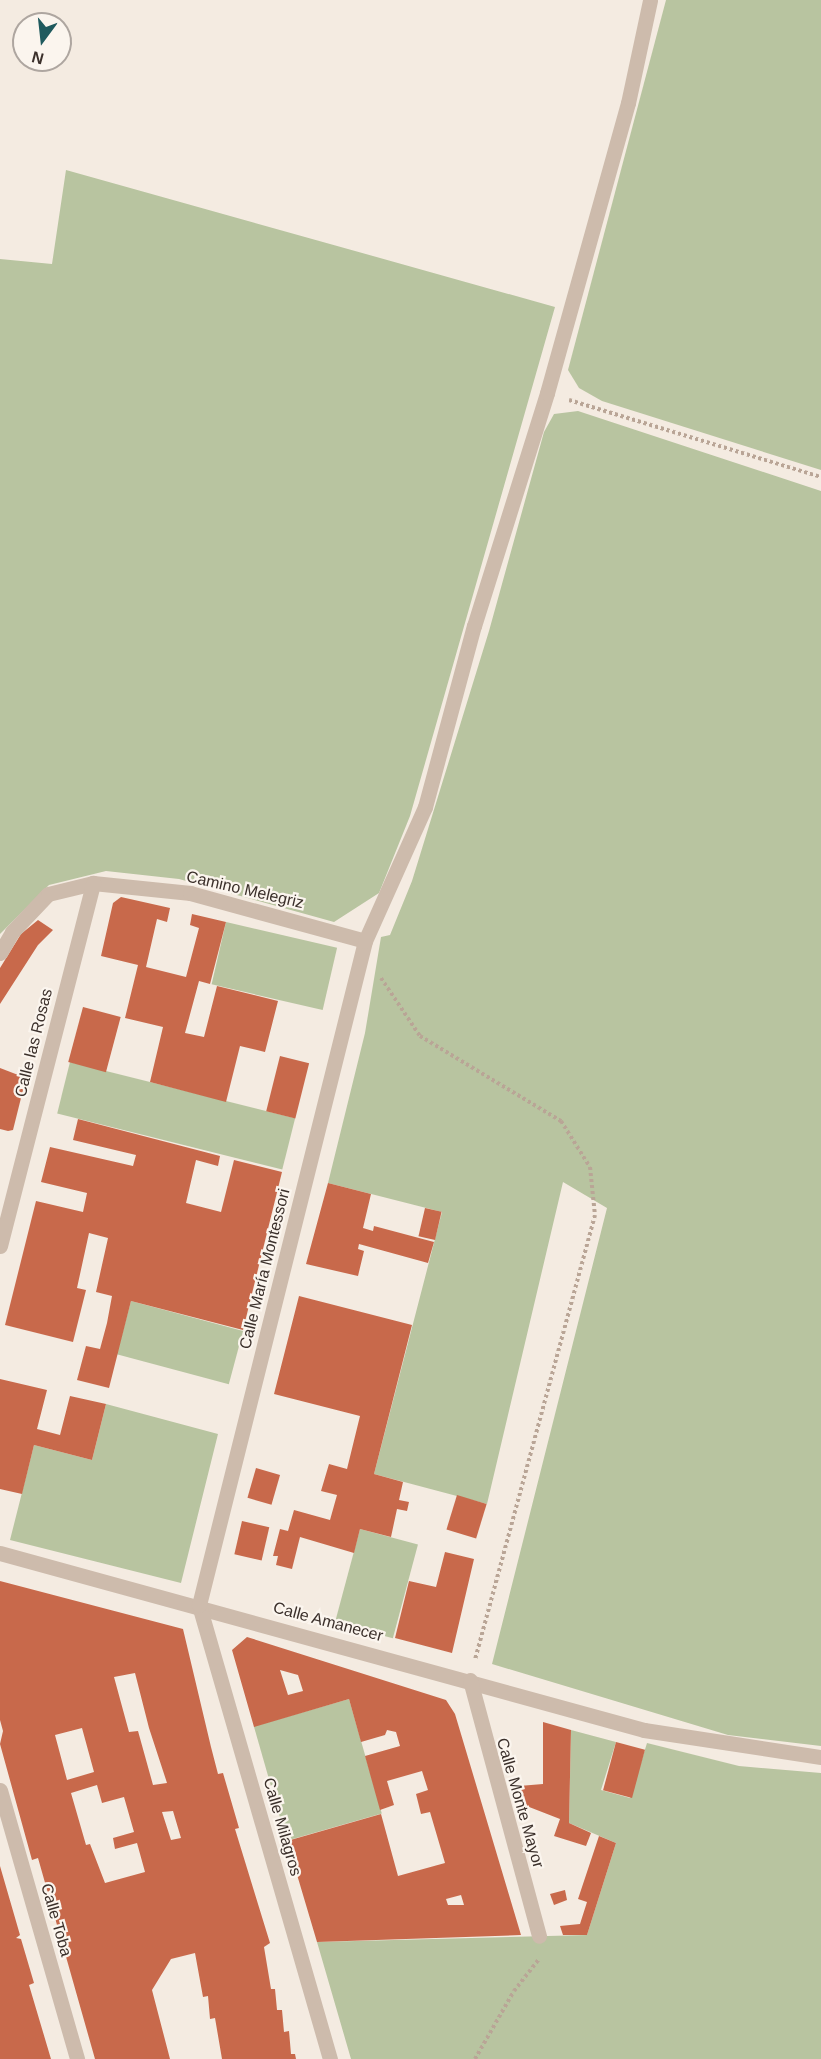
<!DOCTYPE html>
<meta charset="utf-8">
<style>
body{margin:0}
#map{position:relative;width:821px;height:2059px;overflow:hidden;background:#f4ebe1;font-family:Arial,sans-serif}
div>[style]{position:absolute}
.green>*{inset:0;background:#b8c4a0;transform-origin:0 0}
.building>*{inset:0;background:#c8694b;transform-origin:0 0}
.path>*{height:4px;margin-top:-2px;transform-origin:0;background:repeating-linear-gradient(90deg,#b9a596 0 3px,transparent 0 6px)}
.minor>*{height:15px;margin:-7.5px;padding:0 7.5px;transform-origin:7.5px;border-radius:7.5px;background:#cdbbac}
span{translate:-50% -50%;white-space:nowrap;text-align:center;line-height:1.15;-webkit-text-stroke:4.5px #fbf5ee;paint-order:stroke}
.street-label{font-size:16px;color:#3b302b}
.north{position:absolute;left:12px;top:12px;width:60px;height:60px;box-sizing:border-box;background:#fbf5ee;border:2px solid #aea6a0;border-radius:50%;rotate:195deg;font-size:16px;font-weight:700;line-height:24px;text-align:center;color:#3b302b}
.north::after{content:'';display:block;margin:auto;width:21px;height:27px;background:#1f5a5e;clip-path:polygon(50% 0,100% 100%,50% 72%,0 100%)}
</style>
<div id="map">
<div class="green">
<div style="clip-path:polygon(666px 0,821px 0,821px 470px,602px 401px,579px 388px,568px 370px)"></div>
<div style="clip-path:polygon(66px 170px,555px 307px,410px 816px,379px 893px,334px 922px,179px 879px,106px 871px,49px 885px,0 934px,0 259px,52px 264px)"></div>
<div style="clip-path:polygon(578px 411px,821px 491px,821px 1746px,728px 1735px,492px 1664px,607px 1208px,563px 1182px,487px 1504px,374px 1474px,442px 1212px,328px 1183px,365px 1033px,381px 937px,390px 935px,412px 881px,489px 631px,544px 432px,554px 414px)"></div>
<div style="left:226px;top:922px;width:114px;height:64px;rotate:13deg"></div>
<div style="left:70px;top:1062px;width:232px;height:53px;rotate:14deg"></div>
<div style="left:131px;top:1301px;width:116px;height:55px;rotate:15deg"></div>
<div style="clip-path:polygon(106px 1404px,218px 1434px,181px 1583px,10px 1540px,34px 1445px,92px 1460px)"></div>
<div style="left:360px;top:1529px;width:60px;height:97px;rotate:15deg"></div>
<div style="left:349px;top:1699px;width:119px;height:99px;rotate:74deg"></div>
<div style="clip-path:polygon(571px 1730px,616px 1742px,601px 1790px,630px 1798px,647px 1743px,739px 1766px,821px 1773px,821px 2059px,351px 2059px,317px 1942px,587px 1935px,616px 1843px,569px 1823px)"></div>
</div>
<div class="building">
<div style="clip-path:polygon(121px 897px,170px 908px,167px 922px,157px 919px,146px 967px,186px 977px,199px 928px,190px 925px,192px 914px,226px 922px,210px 984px,199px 981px,185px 1033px,204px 1037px,217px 986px,278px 1001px,265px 1052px,240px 1046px,226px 1102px,150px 1082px,163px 1027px,125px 1018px,138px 965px,101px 956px,113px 903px)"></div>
<div style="clip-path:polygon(38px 920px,53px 930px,38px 945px,0 1004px,0 968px,21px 934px)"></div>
<div style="left:83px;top:1007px;width:39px;height:57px;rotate:15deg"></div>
<div style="left:280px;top:1056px;width:30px;height:57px;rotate:14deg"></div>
<div style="clip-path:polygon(0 1068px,26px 1078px,13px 1130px,8px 1131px,0 1129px)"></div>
<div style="clip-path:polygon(78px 1119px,220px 1156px,218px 1166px,196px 1160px,186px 1203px,221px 1212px,234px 1160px,282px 1172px,243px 1330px,131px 1301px,109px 1388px,77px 1380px,86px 1346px,100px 1349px,107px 1323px,112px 1296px,96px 1292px,108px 1238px,89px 1233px,77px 1288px,86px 1290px,73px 1342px,5px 1325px,36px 1201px,83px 1212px,87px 1193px,41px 1182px,50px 1147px,133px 1166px,136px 1155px,73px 1140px)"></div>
<div style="clip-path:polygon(328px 1183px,371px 1194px,363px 1228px,373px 1231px,374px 1226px,434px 1242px,428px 1263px,359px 1244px,358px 1249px,364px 1251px,358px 1276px,306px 1264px)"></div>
<div style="left:425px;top:1208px;width:17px;height:29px;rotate:13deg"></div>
<div style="clip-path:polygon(299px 1296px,412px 1325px,374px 1474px,403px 1482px,399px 1500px,409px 1502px,407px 1511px,397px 1509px,391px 1537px,360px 1529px,354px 1553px,300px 1537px,292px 1569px,276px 1565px,278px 1556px,273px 1556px,280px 1529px,288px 1531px,294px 1510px,330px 1520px,337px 1495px,321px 1491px,329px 1464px,347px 1469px,360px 1416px,274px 1394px)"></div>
<div style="clip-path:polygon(0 1379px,47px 1390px,37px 1429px,60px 1435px,70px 1396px,106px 1404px,92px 1460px,34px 1445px,22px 1494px,0 1489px)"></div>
<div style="left:256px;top:1468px;width:25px;height:31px;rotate:16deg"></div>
<div style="left:457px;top:1495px;width:31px;height:36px;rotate:17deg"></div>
<div style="left:242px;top:1521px;width:28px;height:34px;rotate:13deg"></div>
<div style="clip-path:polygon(445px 1552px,474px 1559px,452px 1653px,395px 1638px,409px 1581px,436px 1587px)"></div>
<div style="clip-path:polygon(evenodd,0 1581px,183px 1629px,211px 1747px,218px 1774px,223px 1773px,239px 1828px,235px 1829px,270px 1943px,264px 1947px,271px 1989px,275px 1989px,277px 2010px,282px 2010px,284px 2032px,289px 2031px,291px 2054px,295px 2054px,296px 2059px,222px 2059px,215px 2018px,210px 2019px,208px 1996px,203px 1997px,195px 1953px,171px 1959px,152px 1990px,170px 2059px,95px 2059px,38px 1858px,32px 1860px,0 1744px,3px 1731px,0 1720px,0 1581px,135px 1673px,149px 1728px,167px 1783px,153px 1785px,138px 1731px,129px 1732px,114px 1677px,135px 1673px,0 1581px,82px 1728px,94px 1772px,67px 1780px,55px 1735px,82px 1728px,0 1581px,97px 1785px,102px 1803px,124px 1797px,134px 1832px,113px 1838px,115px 1849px,137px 1843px,145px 1872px,105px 1883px,90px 1844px,86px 1845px,71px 1793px,97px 1785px,0 1581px,173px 1811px,181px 1838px,171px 1840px,162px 1812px,173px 1811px)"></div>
<div style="clip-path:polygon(evenodd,247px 1637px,446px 1700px,455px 1714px,521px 1935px,317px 1942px,287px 1841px,381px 1814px,398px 1876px,445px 1863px,430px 1812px,421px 1814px,416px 1794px,428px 1790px,422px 1771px,387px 1781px,394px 1805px,380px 1810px,365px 1756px,400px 1746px,396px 1732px,387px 1730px,385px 1735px,361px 1742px,349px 1699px,254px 1727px,232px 1650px,247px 1637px,280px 1670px,298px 1675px,303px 1691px,288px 1695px,280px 1670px,247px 1637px,461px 1895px,464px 1905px,448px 1905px,446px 1899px,461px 1895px)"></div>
<div style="clip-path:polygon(543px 1722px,571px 1730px,569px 1823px,591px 1833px,586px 1846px,554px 1836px,560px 1819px,524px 1805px,519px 1786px,543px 1784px)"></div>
<div style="left:616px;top:1742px;width:30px;height:50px;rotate:15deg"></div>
<div style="clip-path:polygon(599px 1836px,616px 1843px,587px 1935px,563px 1935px,560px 1926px,580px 1924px,587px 1902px,578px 1899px)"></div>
<div style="clip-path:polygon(0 1866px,20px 1935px,16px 1938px,21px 1939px,34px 1983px,29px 1985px,51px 2059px,0 2059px)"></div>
<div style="clip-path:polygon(565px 1890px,567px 1900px,554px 1905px,550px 1894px)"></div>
</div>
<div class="path">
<div style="left:569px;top:400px;width:264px;rotate:17deg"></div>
<div style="left:381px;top:978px;width:70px;rotate:56.1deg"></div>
<div style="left:420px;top:1036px;width:165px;rotate:31.1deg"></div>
<div style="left:561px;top:1121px;width:54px;rotate:57.8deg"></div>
<div style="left:590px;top:1167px;width:48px;rotate:84.1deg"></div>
<div style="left:595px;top:1215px;width:460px;rotate:105.1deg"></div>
<div style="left:475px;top:2059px;width:78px;rotate:-60.2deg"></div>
<div style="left:514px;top:1991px;width:41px;rotate:-52deg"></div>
</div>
<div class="minor">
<div style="left:0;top:953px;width:24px;rotate:-60deg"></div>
<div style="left:12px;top:932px;width:52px;rotate:-46.5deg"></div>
<div style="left:48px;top:894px;width:46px;rotate:-13.7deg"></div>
<div style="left:93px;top:883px;width:98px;rotate:5.9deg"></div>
<div style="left:190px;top:893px;width:181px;rotate:15.3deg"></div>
<div style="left:0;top:1246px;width:375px;rotate:-75.6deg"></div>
<div style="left:0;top:1553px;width:668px;rotate:15.37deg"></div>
<div style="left:644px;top:1730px;width:179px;rotate:8.7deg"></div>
<div style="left:470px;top:1680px;width:265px;rotate:74.9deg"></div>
<div style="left:0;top:1790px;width:280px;rotate:74deg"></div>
<div style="left:330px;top:2059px;width:473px;rotate:-106.1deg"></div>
<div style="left:199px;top:1605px;width:684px;rotate:-75.96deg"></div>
<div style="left:365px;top:941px;width:147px;rotate:-65.9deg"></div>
<div style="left:425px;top:807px;width:188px;rotate:-74.9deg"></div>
<div style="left:474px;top:626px;width:244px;rotate:-72.6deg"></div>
<div style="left:547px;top:393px;width:301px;rotate:-74.4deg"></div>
<div style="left:628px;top:103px;width:105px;rotate:-77.9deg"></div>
</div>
<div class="street-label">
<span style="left:245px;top:890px;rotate:13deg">Camino Melegriz</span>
<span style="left:34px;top:1043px;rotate:-76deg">Calle las Rosas</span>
<span style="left:265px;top:1269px;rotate:-76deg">Calle María Montessori</span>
<span style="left:328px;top:1622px;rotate:15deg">Calle Amanecer</span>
<span style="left:520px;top:1803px;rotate:74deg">Calle Monte Mayor</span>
<span style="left:282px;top:1827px;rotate:74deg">Calle Milagros</span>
<span style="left:56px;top:1920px;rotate:74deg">Calle Toba</span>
</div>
<div class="north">N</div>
</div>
